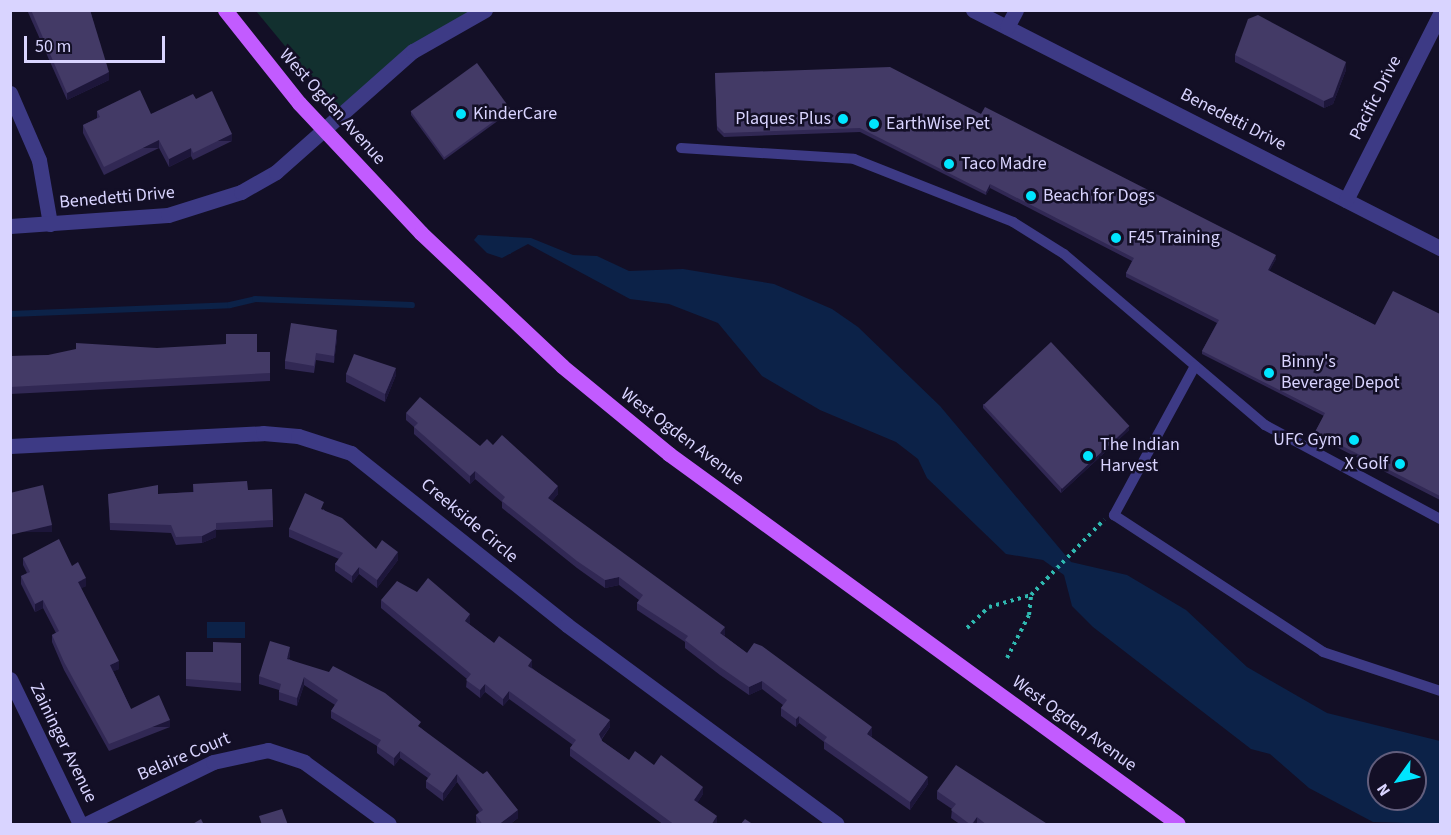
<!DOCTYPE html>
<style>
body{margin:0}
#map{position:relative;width:1451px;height:835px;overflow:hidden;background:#130f26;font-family:"Source Sans 3",sans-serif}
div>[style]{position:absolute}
.green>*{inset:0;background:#12302f}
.water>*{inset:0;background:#0c2248;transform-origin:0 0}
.stream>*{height:6px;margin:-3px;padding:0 3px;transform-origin:3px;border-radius:3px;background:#0c2248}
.path>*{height:4px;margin-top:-2px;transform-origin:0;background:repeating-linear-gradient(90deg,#2fb8b0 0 3px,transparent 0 7.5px)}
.service>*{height:10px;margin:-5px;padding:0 5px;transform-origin:5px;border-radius:5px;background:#3d3a85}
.minor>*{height:15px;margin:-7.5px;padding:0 7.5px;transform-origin:7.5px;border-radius:7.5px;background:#3d3a85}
.primary>*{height:15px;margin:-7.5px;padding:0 7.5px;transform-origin:7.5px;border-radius:7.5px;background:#c25bff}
.wall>*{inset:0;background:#312854}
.shaded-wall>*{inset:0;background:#1d163a;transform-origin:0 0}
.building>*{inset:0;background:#433a66;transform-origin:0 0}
.dots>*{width:16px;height:16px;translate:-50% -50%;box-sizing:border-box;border:3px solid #130f26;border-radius:50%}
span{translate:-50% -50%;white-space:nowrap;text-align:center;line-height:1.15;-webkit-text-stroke:5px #130f26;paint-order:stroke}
.street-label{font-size:18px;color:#d9d4ff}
.poi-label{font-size:18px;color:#d9d4ff}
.left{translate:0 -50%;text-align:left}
.right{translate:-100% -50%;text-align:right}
.frame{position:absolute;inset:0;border:12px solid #d9d4ff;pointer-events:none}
.north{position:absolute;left:1367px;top:751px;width:60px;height:60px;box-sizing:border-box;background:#130f26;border:2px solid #625e7d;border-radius:50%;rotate:237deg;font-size:16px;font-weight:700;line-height:24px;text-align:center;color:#d9d4ff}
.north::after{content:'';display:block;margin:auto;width:21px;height:27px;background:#00e5ff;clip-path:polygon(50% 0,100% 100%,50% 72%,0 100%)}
.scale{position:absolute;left:24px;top:36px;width:141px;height:27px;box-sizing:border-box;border:3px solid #d9d4ff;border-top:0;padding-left:8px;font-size:18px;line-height:21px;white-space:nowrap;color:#d9d4ff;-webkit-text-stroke:4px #130f26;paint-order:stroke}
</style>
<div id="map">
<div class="green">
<div style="clip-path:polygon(468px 10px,470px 16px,341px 114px,256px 11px)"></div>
</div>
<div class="water">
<div style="clip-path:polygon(evenodd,478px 235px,531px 238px,573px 255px,597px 256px,629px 271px,683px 269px,774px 284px,832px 309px,858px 327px,940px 406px,1071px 562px,1127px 575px,1186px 610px,1247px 667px,1327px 713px,1440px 741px,1440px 824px,1373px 822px,1309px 788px,1270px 754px,1251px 749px,1093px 627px,1072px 606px,1064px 575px,1043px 560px,1006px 554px,927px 478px,918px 459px,896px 442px,820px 410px,762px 376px,718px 323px,669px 304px,630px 299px,528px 244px,502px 258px,487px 253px,474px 240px,478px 235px,1379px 763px,1415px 763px,1415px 799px,1379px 799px,1379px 763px)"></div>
<div style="left:207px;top:622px;width:38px;height:16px"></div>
</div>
<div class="stream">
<div style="left:10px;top:314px;width:220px;rotate:-2.3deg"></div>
<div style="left:230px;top:305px;width:26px;rotate:-13deg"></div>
<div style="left:255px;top:299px;width:157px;rotate:2.2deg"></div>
</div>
<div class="path">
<div style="left:967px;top:628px;width:30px;rotate:-44deg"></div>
<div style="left:989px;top:607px;width:44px;rotate:-15.9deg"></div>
<div style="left:1031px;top:595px;width:105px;rotate:-45.8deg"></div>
<div style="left:1007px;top:658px;width:48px;rotate:-62.9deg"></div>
<div style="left:1029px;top:615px;width:20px;rotate:-84deg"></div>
</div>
<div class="service">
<div style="left:681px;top:148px;width:173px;rotate:3.6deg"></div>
<div style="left:854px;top:159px;width:171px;rotate:21.6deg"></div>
<div style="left:1013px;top:222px;width:60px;rotate:32.1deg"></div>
<div style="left:1064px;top:254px;width:264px;rotate:40.4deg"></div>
<div style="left:1265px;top:425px;width:199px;rotate:28.2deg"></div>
<div style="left:1195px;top:366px;width:170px;rotate:118.5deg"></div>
<div style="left:1114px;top:515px;width:250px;rotate:33.2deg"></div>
<div style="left:1323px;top:652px;width:123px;rotate:18.4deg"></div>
</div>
<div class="minor">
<div style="left:973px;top:10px;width:524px;rotate:27.01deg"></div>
<div style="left:1007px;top:27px;width:19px;rotate:-62deg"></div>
<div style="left:10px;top:93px;width:73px;rotate:66.6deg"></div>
<div style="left:39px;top:160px;width:65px;rotate:80.2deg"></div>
<div style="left:1346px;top:200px;width:208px;rotate:-63.2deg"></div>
<div style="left:10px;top:226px;width:158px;rotate:-4deg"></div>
<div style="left:168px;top:215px;width:77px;rotate:-17.5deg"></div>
<div style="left:241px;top:192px;width:40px;rotate:-29.7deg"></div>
<div style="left:276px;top:172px;width:183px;rotate:-41.5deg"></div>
<div style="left:413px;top:51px;width:83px;rotate:-29.7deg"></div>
<div style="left:10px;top:446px;width:253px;rotate:-2.9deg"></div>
<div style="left:263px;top:433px;width:35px;rotate:5deg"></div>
<div style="left:298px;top:436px;width:56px;rotate:17.8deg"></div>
<div style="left:351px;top:453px;width:276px;rotate:38.5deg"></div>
<div style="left:567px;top:625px;width:335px;rotate:36.4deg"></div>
<div style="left:10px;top:679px;width:161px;rotate:64.2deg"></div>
<div style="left:86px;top:824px;width:141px;rotate:-26deg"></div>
<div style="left:213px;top:762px;width:56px;rotate:-12.3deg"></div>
<div style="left:268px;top:750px;width:38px;rotate:18deg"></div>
<div style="left:304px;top:762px;width:105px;rotate:36.1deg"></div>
</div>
<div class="primary">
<div style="left:225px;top:10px;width:119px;rotate:51.5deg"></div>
<div style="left:299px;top:103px;width:178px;rotate:46.8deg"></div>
<div style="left:421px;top:233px;width:194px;rotate:43.3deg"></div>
<div style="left:562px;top:366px;width:139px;rotate:39.4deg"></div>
<div style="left:669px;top:454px;width:629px;rotate:36.01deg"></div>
</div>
<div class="wall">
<div style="clip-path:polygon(27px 10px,90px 10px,109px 80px,67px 100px)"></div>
<div style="clip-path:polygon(1235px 55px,1346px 70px,1333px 104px,1324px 108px,1235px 62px)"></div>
<div style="clip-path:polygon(715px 73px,981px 114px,1276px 259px,1269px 271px,1375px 325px,1440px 314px,1440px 500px,1315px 436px,1315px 432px,1324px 416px,1202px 354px,1202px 351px,1217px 323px,1126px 277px,1126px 273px,1132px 261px,990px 188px,986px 195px,860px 132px,724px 137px,717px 130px)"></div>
<div style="clip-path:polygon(196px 99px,232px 141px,193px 160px,191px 156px,169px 167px,159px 148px,104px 175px,83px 133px,83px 125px,97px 118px,97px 111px,151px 114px)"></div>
<div style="clip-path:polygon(411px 111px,510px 112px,444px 160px,411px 115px)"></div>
<div style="clip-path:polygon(337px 338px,334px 363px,316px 360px,314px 373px,285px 369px,285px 361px)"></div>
<div style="clip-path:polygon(270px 352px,270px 381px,10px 394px,10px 356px)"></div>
<div style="clip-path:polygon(346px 374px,396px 375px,385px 402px,346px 382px)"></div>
<div style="clip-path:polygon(983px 404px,1129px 430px,1061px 493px,983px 408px)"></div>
<div style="clip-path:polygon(406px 413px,480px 446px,493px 445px,558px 494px,552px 501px,725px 634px,724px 636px,747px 653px,872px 735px,871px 737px,928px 784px,910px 810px,824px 749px,824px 742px,799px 723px,796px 727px,781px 716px,781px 708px,783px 705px,762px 689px,749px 695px,720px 675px,685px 648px,685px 642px,637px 610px,637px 603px,639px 600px,619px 585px,605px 588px,577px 568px,502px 508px,502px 502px,475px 479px,470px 484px,414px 434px,414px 427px,406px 420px)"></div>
<div style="clip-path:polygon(193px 484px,248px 490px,273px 520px,273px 527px,216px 530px,216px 537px,202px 543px,176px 545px,171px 533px,110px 530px,108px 494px,158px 494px,193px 492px)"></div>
<div style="clip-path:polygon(324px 509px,324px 510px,376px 549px,398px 560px,377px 588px,359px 574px,352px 583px,335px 571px,335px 564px,339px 559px,289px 537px,289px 529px)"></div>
<div style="clip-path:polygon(23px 558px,72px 566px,86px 586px,81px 588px,119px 669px,113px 671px,131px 709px,170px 727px,109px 751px,64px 670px,52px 642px,52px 635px,56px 633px,43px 608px,35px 612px,21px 584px,21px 576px,27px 573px,23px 565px)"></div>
<div style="clip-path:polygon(381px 600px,470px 622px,469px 624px,494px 643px,532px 668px,610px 727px,602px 739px,602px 741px,629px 760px,654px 765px,703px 794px,697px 803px,717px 824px,664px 825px,570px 756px,570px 748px,573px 745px,509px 699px,503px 706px,485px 692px,480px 698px,466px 687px,467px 679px,381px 608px)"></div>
<div style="clip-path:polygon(241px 643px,241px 691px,186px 686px,186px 652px,213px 652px)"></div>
<div style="clip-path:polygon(290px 655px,289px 659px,421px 728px,518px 818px,509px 825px,478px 825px,476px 822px,476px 815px,479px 812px,457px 782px,443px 801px,426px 788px,426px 781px,428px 778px,400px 758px,394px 766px,377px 753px,377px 746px,331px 718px,331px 711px,335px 705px,304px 685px,297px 706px,279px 700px,279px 690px,259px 684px,259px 676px)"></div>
<div style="clip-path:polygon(937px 791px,1049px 825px,961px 825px,951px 818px,952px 809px,937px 799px)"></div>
</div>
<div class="shaded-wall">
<div style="clip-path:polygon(1346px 62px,1346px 70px,1333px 104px,1324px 108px,1324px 101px)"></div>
<div style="clip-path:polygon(109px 72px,109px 80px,67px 100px,67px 93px)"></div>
<div style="left:510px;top:109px;width:3px;height:82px;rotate:90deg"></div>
<div style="left:232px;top:134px;width:7px;height:43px;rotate:90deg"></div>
<div style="left:159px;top:140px;width:8px;height:61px;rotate:90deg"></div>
<div style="clip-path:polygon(191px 148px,191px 156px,169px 167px,169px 159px)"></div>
<div style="clip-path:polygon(990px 184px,990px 188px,986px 195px,986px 192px)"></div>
<div style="clip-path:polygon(1276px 255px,1276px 259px,1268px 274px,1268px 270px)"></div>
<div style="clip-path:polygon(337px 330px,337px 338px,334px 363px,334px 356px)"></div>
<div style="clip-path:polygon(396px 368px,396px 375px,385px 402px,385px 394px)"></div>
<div style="clip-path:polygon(1129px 427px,1129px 430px,1061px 493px,1061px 489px)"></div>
<div style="clip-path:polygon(475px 471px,475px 479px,470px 484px,470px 476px)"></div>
<div style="clip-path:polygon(558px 486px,558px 494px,548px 506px,548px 498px)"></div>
<div style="left:52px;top:525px;width:7px;height:43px;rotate:90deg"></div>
<div style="clip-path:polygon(216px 529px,216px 537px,202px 543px,202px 536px)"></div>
<div style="clip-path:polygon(398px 552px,398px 560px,377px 588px,377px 580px)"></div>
<div style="clip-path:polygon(359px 567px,359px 574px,352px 583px,352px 576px)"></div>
<div style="clip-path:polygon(619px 577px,619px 585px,605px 588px,605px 580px)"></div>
<div style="clip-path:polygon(86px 578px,86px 586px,78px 590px,78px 582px)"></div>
<div style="clip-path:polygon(43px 600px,43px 608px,35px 612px,35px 604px)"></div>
<div style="clip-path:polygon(470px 614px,470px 622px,465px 629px,465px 621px)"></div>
<div style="clip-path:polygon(725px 627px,725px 634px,720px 641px,720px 633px)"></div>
<div style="clip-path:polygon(290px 647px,290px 655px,287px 666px,287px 659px)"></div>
<div style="clip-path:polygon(532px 660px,532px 668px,528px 673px,528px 666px)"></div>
<div style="clip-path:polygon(119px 661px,119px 669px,110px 673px,110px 665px)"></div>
<div style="clip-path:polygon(304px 677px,304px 685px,297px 706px,297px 698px)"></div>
<div style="clip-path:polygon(762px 681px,762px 689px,749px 695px,749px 687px)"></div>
<div style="clip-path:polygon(485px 684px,485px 692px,480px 698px,480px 690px)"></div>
<div style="clip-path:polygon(509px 691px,509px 699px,503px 706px,503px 699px)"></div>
<div style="clip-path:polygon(799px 716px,799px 723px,796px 727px,796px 719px)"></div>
<div style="left:170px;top:720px;width:7px;height:66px;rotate:90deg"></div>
<div style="clip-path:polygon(610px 720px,610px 727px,599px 742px,599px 734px)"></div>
<div style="clip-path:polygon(872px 727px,872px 735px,867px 742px,867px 734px)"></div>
<div style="clip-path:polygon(400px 751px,400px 758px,394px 766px,394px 758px)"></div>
<div style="clip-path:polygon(457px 774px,457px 782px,443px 801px,443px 793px)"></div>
<div style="clip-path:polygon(928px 777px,928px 784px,910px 810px,910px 802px)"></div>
<div style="clip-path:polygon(703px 787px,703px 794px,694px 808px,694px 800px)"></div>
<div style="clip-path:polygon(518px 810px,518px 818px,509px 825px,498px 825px)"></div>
<div style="clip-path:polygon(717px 816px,717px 824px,711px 825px)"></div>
<div style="clip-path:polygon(977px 817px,977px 825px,972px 825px)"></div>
</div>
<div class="building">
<div style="clip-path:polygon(31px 10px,90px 10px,109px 72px,67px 93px)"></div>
<div style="clip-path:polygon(1258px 15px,1346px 62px,1333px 97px,1324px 101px,1235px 55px,1248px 19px)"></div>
<div style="left:477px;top:63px;width:57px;height:82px;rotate:54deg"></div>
<div style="clip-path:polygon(890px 67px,981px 114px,985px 107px,1276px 255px,1268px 270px,1375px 325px,1393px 291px,1440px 314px,1440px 496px,1315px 432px,1325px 413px,1202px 351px,1219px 320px,1126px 273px,1134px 258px,990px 184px,986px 192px,860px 128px,724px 133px,717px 126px,715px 73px)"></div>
<div style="clip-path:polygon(140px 90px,151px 114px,193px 94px,196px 99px,212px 91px,232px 134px,193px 153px,191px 148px,169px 159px,159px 140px,104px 167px,83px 125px,100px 117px,97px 111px)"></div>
<div style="clip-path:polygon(291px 323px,337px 330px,334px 356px,316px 353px,314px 366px,285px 361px)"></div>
<div style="clip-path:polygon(226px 334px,257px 334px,257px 352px,270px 352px,270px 373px,10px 387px,10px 356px,48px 355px,76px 349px,76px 343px,157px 348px,226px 344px)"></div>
<div style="left:1051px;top:342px;width:115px;height:92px;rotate:47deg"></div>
<div style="clip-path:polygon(354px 354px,396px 368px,385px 394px,346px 374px)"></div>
<div style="clip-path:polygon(420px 397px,480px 446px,487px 439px,493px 445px,502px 435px,558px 486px,548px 498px,725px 627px,720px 633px,747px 653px,754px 643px,762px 646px,872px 727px,867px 734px,928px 777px,910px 802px,824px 741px,827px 737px,799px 716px,796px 719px,781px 708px,787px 700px,762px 681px,749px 687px,720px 667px,685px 640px,688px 636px,637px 603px,643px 595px,619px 577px,605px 580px,577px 561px,502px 501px,505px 497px,475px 471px,470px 476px,414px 427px,418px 423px,406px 413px)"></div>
<div style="clip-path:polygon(247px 481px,248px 490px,272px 489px,273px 520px,216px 523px,216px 529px,202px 536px,176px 537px,171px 525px,110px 523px,108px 494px,158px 485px,158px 494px,194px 492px,193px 484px)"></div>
<div style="clip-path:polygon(43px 485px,52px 525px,10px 535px,10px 493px)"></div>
<div style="clip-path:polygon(305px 493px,324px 502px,321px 509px,342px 518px,376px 549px,382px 540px,398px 552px,377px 580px,359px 567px,352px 576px,335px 564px,343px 553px,289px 529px)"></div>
<div style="clip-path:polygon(59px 539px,72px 566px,78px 562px,86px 578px,78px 582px,119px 661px,110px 665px,131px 709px,159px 695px,170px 720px,109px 744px,64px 662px,52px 635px,59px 631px,43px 600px,35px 604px,21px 576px,30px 572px,23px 558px)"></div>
<div style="clip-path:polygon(428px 578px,470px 614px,465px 621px,494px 643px,499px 636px,532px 660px,528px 666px,610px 720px,599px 734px,602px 741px,629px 760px,635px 751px,654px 765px,661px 755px,703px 787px,694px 800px,717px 816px,711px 825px,675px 825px,570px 748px,576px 740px,509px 691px,503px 699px,485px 684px,480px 690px,466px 680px,471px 674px,381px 600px,397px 581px,417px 592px)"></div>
<div style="clip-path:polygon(270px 641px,290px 647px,287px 659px,329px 672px,333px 666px,385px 693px,421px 722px,418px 726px,483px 774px,487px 771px,518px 810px,498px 825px,483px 825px,476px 815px,483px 810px,457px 774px,443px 793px,426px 781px,431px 774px,400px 751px,394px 758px,377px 746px,381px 740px,331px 711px,338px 700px,304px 677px,297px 698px,279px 692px,281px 684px,259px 676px)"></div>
<div style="clip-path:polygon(213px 642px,241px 643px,241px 683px,186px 679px,186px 652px,213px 652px)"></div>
<div style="clip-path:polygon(956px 765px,1049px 825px,987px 825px,977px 817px,971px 825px,951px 810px,956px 804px,937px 791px)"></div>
<div style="clip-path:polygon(282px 809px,288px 825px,262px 825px,259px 816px)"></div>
<div style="clip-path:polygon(201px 819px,204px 825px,191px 825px)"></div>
<div style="clip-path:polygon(745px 819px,754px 825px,740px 825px)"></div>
</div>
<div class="dots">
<div style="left:461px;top:114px;background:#00e5ff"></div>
<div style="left:843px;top:119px;background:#00e5ff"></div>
<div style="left:874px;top:124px;background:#00e5ff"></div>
<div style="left:949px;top:164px;background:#00e5ff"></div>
<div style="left:1031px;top:196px;background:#00e5ff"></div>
<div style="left:1116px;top:238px;background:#00e5ff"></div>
<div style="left:1269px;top:373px;background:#00e5ff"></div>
<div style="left:1354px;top:440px;background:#00e5ff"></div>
<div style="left:1088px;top:456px;background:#00e5ff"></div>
<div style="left:1400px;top:464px;background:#00e5ff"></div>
</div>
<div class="street-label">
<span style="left:1376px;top:98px;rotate:-63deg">Pacific Drive</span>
<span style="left:332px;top:107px;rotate:48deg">West Ogden Avenue</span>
<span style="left:1233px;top:120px;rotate:27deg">Benedetti Drive</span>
<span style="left:117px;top:198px;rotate:-5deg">Benedetti Drive</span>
<span style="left:682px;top:437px;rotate:37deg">West Ogden Avenue</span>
<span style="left:469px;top:521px;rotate:40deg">Creekside Circle</span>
<span style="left:1074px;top:724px;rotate:36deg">West Ogden Avenue</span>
<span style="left:63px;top:743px;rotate:64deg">Zaininger Avenue</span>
<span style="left:184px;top:757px;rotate:-23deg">Belaire Court</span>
</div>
<div class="poi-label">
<span class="left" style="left:473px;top:114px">KinderCare</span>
<span class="right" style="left:831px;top:119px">Plaques Plus</span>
<span class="left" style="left:886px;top:124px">EarthWise Pet</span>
<span class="left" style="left:961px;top:164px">Taco Madre</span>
<span class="left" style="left:1043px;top:196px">Beach for Dogs</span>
<span class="left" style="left:1128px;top:238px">F45 Training</span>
<span class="left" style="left:1281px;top:373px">Binny's<br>Beverage Depot</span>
<span class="right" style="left:1342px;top:440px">UFC Gym</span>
<span class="left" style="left:1100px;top:456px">The Indian<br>Harvest</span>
<span class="right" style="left:1388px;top:464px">X Golf</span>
</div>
<div class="frame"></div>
<div class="north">N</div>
<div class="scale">50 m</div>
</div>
